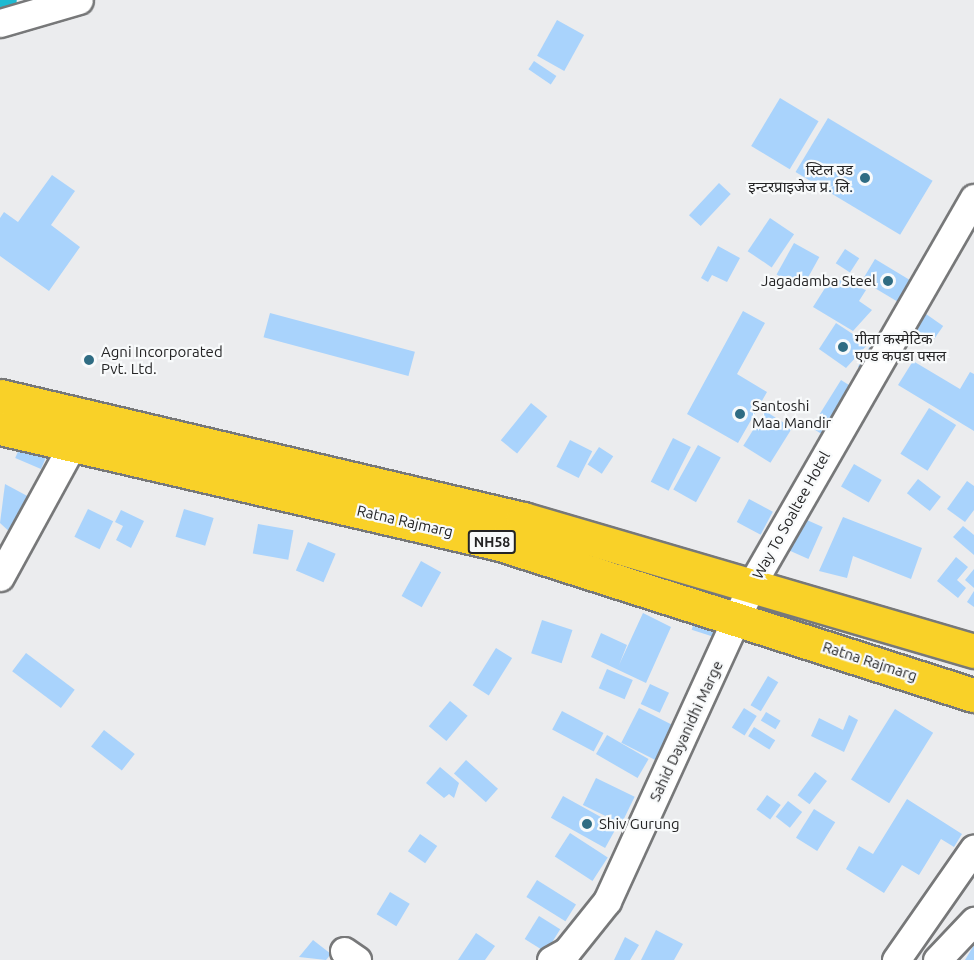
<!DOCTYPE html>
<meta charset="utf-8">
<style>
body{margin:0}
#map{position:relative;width:974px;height:960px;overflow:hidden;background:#ebecee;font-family:Ubuntu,"Noto Sans Devanagari",sans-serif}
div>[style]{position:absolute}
.canal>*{height:21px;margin:-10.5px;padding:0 10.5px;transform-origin:10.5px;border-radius:10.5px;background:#1ebad1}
.building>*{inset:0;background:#a9d3fc;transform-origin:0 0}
.roads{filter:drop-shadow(2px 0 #777879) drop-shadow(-2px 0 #777879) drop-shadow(0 2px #777879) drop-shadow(0 -2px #777879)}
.minor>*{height:27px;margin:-13.5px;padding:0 13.5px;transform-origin:13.5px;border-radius:13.5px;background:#fff}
.highway>*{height:33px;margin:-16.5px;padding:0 16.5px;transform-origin:16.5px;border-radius:16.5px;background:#f9d128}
.dots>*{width:16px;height:16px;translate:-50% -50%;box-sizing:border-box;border:3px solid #f8fafb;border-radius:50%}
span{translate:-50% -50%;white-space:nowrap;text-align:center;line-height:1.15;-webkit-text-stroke:4.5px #f8fafb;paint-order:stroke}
.shield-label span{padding:2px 4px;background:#f8fafb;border:2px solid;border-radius:4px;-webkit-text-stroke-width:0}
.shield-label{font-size:14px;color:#242425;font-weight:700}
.poi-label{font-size:15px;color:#242425}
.right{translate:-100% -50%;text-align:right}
.left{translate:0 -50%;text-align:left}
.street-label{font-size:15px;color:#242425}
</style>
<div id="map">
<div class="canal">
<div style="left:0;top:2px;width:6px;rotate:-18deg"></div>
</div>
<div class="building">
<div style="left:557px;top:20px;width:31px;height:41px;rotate:29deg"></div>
<div style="left:534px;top:61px;width:27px;height:10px;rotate:34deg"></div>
<div style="left:780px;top:98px;width:45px;height:56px;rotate:31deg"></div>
<div style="left:828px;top:118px;width:122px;height:63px;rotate:31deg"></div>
<div style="clip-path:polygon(52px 175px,75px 191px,51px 225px,80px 247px,49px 291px,0 256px,0 218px,4px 212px,18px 222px)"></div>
<div style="left:719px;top:183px;width:16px;height:44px;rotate:43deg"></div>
<div style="left:770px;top:218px;width:29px;height:40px;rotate:34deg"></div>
<div style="left:794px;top:243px;width:29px;height:36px;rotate:29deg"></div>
<div style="clip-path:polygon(718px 246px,740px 258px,727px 282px,712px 275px,708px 282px,701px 278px)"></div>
<div style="left:845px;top:249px;width:17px;height:17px;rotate:33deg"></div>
<div style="left:875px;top:259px;width:44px;height:25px;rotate:31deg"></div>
<div style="clip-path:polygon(832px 277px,866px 290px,859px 301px,872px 310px,853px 331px,813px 307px)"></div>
<div style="clip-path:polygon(743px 311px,765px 323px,737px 374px,767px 392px,738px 443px,687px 414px)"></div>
<div style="left:270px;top:313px;width:150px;height:25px;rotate:15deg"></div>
<div style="left:926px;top:314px;width:21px;height:23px;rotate:35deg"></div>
<div style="clip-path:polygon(836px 323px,868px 344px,846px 368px,819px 349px)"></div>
<div style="left:874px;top:339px;width:14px;height:32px;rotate:30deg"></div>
<div style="clip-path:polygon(913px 361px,960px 389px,970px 372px,974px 374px,974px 431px,898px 385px)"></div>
<div style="left:841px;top:380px;width:22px;height:56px;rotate:32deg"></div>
<div style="left:531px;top:403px;width:21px;height:48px;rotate:39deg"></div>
<div style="left:929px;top:408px;width:32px;height:54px;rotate:32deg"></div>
<div style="left:765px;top:411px;width:32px;height:41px;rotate:32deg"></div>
<div style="left:25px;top:435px;width:28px;height:25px;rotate:23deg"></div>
<div style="left:673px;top:438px;width:20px;height:49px;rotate:27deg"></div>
<div style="left:570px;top:440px;width:25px;height:30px;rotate:27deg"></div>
<div style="left:698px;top:445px;width:26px;height:51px;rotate:29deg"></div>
<div style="left:599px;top:447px;width:17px;height:21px;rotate:33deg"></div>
<div style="left:854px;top:464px;width:32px;height:26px;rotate:30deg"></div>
<div style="left:918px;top:479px;width:29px;height:18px;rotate:38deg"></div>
<div style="clip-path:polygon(967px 481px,974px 486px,974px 510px,965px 522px,947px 509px)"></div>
<div style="clip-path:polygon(5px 484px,31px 498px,12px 534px,0 523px)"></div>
<div style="left:749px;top:499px;width:27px;height:26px;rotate:28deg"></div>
<div style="left:88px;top:509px;width:28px;height:31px;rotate:26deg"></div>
<div style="left:184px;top:509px;width:31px;height:29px;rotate:17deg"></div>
<div style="clip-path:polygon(121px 510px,144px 521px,131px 548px,116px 540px,123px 526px,115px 522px)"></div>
<div style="left:798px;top:516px;width:27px;height:35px;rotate:24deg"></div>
<div style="clip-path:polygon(843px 517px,922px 548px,911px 579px,853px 556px,847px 578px,819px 571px)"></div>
<div style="left:258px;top:524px;width:36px;height:30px;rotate:10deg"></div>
<div style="clip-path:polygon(963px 526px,974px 535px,974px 555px,953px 537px)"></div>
<div style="left:308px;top:542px;width:30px;height:31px;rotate:23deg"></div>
<div style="clip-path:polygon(956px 557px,968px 567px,957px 580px,966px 588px,958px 598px,937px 581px)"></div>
<div style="left:421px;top:561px;width:23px;height:40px;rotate:29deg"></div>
<div style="clip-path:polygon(974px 569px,974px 588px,965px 580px)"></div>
<div style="clip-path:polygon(974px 591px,974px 607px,967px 602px)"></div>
<div style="left:700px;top:604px;width:22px;height:27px;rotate:18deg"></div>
<div style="clip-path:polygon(643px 613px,671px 627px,646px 683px,591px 657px,601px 633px,627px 645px,619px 665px)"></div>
<div style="left:542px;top:620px;width:32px;height:35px;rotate:18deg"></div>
<div style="left:496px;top:648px;width:19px;height:44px;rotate:32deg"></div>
<div style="left:26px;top:653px;width:61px;height:23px;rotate:37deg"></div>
<div style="left:607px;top:669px;width:28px;height:21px;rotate:23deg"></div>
<div style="left:768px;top:676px;width:12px;height:34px;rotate:31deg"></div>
<div style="left:650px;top:684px;width:21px;height:22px;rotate:25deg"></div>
<div style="left:450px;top:701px;width:23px;height:33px;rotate:40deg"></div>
<div style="left:639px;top:708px;width:42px;height:39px;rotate:27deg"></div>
<div style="left:744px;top:708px;width:15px;height:23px;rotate:32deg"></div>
<div style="left:895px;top:709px;width:45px;height:83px;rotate:32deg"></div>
<div style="left:562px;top:711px;width:47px;height:21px;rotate:28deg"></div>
<div style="left:766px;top:712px;width:17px;height:10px;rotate:31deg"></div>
<div style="clip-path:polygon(849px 715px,858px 720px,844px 752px,811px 736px,819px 718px,843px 730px)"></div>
<div style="left:754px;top:727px;width:25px;height:11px;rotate:32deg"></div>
<div style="left:104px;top:730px;width:39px;height:21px;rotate:38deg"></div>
<div style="left:607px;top:735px;width:48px;height:22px;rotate:30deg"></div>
<div style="left:466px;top:760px;width:43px;height:18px;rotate:42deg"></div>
<div style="clip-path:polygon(440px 767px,459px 783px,454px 798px,449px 794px,444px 798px,426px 783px)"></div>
<div style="left:815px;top:772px;width:15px;height:29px;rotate:37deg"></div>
<div style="left:596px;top:778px;width:43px;height:30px;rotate:26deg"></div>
<div style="left:767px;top:795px;width:17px;height:18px;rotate:36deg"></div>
<div style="left:563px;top:796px;width:62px;height:25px;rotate:29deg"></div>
<div style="clip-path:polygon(907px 799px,962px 834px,954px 847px,941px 839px,919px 875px,902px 865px,884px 893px,846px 869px,859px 846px,873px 854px)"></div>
<div style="left:788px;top:801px;width:18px;height:20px;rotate:38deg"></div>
<div style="left:814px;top:809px;width:25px;height:34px;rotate:32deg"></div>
<div style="left:570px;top:833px;width:45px;height:28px;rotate:33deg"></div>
<div style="left:420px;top:834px;width:21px;height:21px;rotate:35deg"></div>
<div style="left:537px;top:880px;width:46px;height:20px;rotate:32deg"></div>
<div style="left:390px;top:892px;width:23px;height:26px;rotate:31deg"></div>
<div style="left:539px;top:916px;width:25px;height:27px;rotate:32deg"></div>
<div style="clip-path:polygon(656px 930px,683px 944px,674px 960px,641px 960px)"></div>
<div style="clip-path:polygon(476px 933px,495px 946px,485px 960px,458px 960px)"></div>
<div style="clip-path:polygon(625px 937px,639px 945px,630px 960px,614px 960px)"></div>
<div style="clip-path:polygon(313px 940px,331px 954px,326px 960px,299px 957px)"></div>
<div style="clip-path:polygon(974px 945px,974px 960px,965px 960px)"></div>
</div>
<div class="roads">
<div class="minor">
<div style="left:0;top:23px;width:82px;rotate:-16.2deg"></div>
<div style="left:0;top:577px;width:154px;rotate:-61.3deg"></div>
<div style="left:344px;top:951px;width:16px;rotate:35deg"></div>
<div style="left:551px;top:960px;width:18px;rotate:-29deg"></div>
<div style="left:567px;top:951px;width:64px;rotate:-51.3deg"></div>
<div style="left:607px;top:901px;width:351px;rotate:-65.4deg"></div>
<div style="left:753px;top:582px;width:443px;rotate:-60.1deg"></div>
<div style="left:896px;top:960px;width:136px;rotate:-55.1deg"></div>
<div style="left:937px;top:960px;width:54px;rotate:-46.5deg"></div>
</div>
<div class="highway">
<div style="left:0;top:396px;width:537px;rotate:13.23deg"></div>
<div style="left:523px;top:519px;width:470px;rotate:16.3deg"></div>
<div style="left:0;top:428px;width:513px;rotate:13.06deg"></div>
<div style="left:500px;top:544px;width:497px;rotate:17.7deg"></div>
</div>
</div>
<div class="dots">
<div style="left:865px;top:178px;background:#2f6c83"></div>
<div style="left:888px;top:281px;background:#2f6c83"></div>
<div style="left:843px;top:347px;background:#2f6c83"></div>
<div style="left:89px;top:360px;background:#2f6c83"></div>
<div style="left:740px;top:414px;background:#2f6c83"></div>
<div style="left:587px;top:824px;background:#2f6c83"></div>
</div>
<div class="shield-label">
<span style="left:492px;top:542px">NH58</span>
</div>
<div class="poi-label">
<span class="right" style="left:853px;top:178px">स्टिल उड<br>इन्टरप्राइजेज प्र. लि.</span>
<span class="right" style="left:876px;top:281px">Jagadamba Steel</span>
<span class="left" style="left:855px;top:347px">गीता कस्मेटिक<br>एण्ड कपडा पसल</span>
<span class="left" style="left:101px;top:360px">Agni Incorporated<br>Pvt. Ltd.</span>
<span class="left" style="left:752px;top:414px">Santoshi<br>Maa Mandir</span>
<span class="left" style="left:599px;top:824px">Shiv Gurung</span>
</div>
<div class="street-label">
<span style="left:791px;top:515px;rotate:-61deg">Way To Soaltee Hotel</span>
<span style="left:405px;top:521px;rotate:13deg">Ratna Rajmarg</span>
<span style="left:870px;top:661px;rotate:18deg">Ratna Rajmarg</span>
<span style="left:686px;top:731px;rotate:-65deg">Sahid Dayanidhi Marge</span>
</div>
</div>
